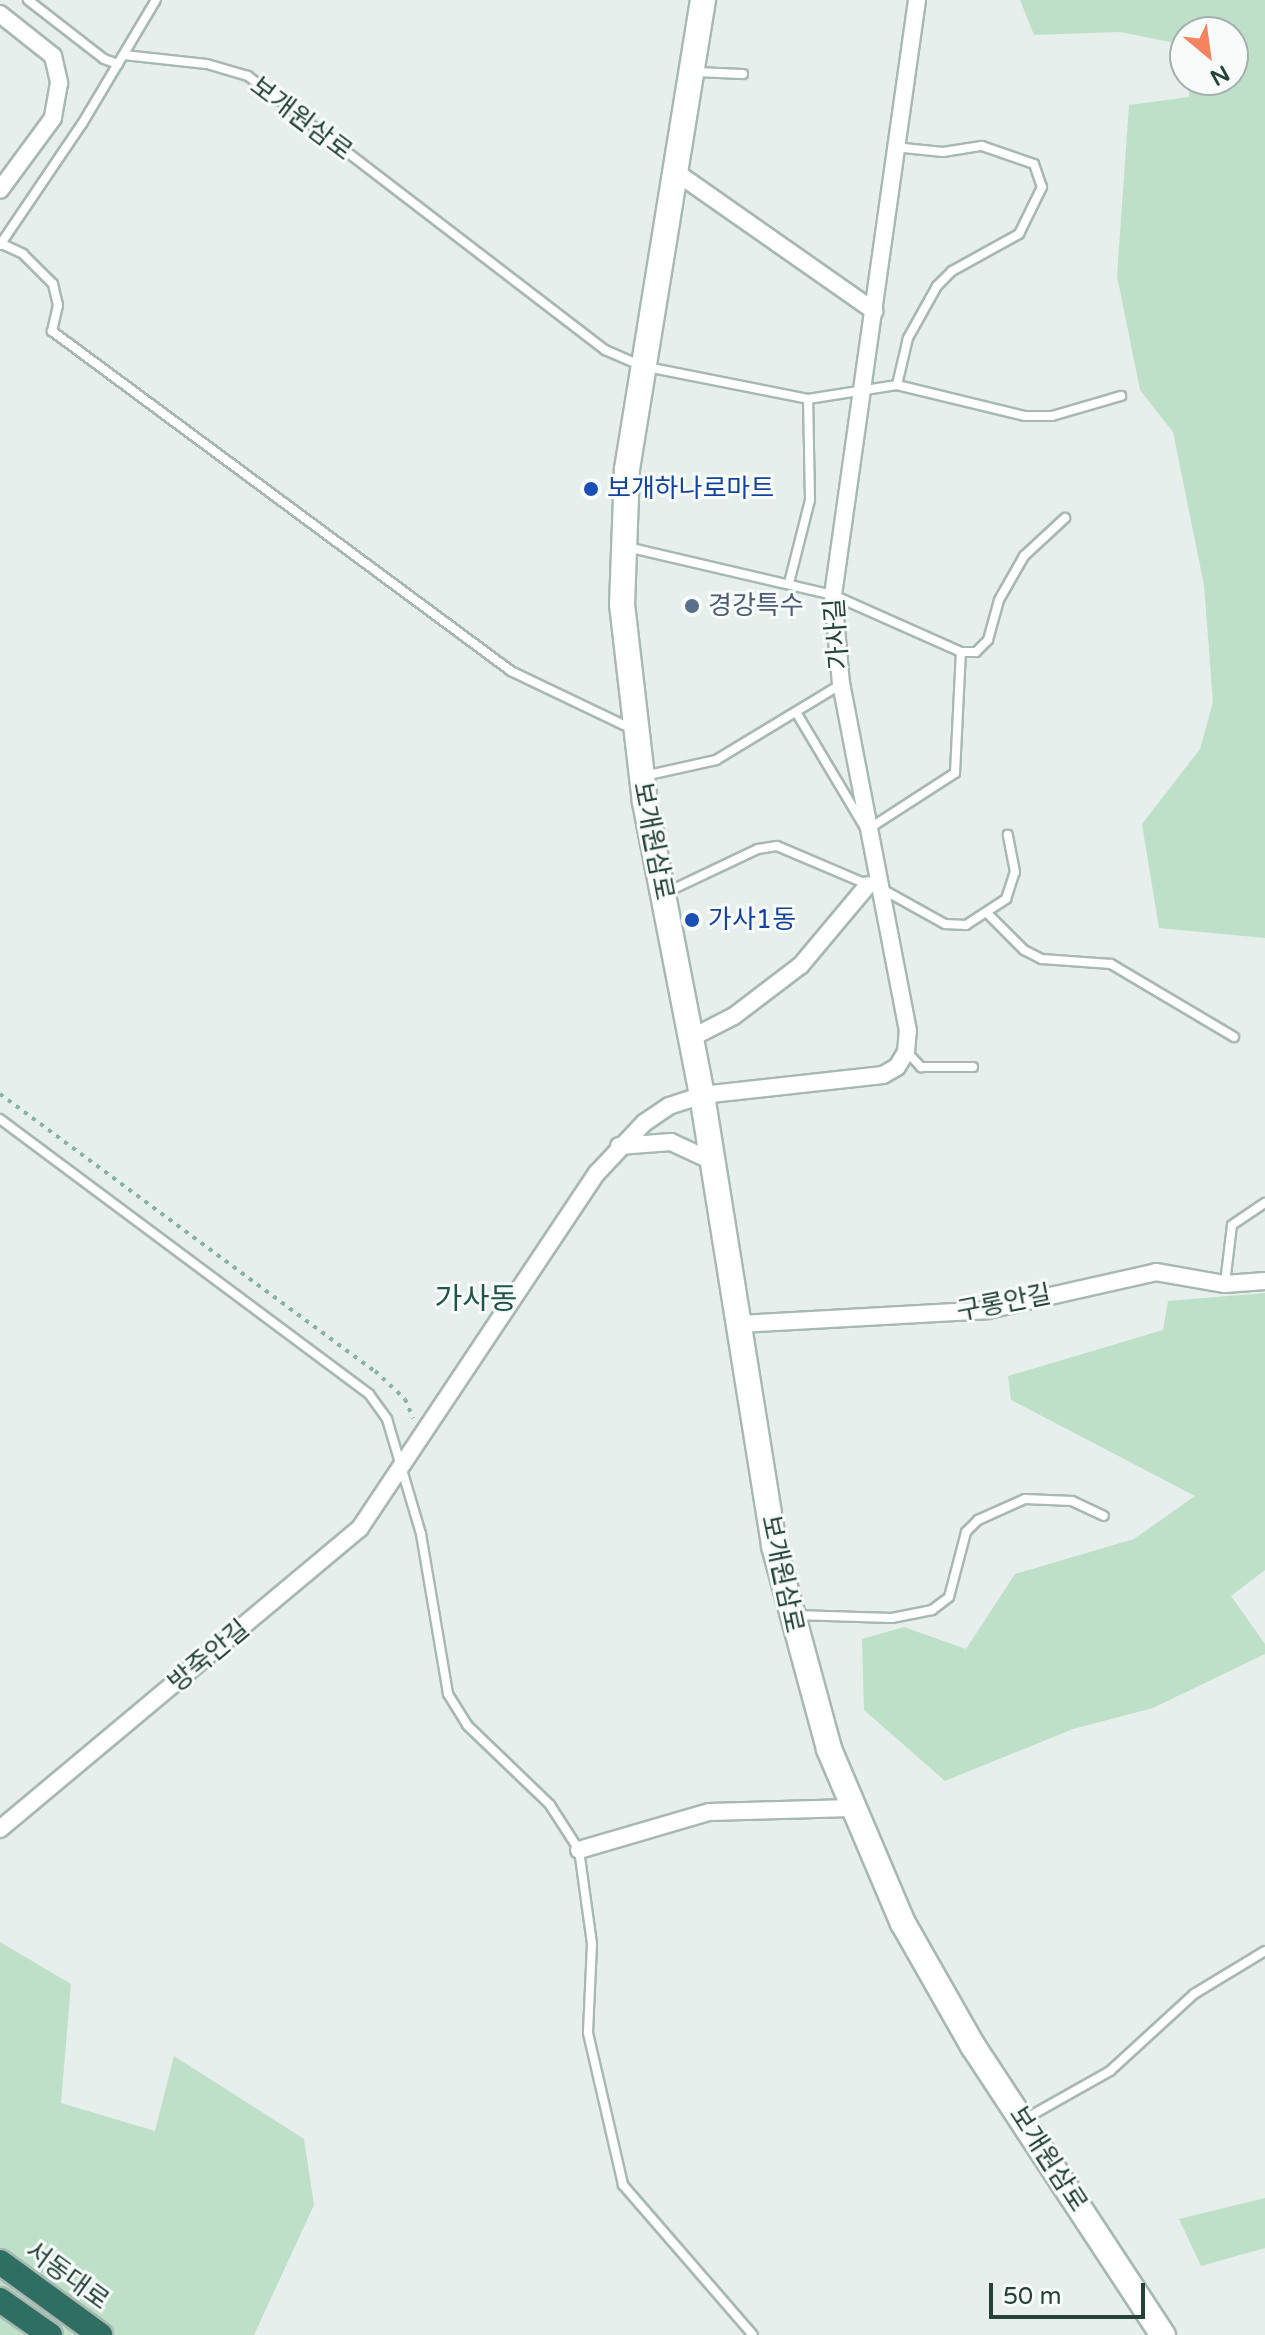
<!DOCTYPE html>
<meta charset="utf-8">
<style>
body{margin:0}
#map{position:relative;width:1265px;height:2335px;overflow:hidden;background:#e6efeb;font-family:"Varela Round","Noto Sans KR",sans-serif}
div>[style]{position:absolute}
.green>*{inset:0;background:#bfe0c8}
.path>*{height:4px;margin-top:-2px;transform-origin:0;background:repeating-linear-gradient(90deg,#86b3a5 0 4px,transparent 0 10px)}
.roads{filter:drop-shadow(2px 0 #a8b8b2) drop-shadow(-2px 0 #a8b8b2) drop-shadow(0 2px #a8b8b2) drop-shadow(0 -2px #a8b8b2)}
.lane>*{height:8px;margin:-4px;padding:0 4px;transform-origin:4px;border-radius:4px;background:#fff}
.street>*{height:16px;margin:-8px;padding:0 8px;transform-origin:8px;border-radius:8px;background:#fff}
.secondary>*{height:24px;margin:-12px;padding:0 12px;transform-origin:12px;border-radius:12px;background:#fff}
.highway>*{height:24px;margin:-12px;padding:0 12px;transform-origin:12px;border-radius:12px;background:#2f6f62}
.dots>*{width:22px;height:22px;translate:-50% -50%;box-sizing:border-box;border:4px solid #f7fbf9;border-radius:50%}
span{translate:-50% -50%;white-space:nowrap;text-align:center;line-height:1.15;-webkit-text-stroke:6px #f7fbf9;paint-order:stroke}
.street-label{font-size:26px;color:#24423a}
.transit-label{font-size:26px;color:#164399}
.left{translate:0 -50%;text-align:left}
.service-label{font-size:26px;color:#4e5e75}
.quarter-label{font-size:30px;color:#1f5548}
.north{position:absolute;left:1169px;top:16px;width:80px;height:80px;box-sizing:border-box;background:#f7fbf9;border:2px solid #a3b1ad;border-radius:50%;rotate:151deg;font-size:22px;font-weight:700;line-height:32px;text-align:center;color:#24423a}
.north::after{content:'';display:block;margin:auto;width:28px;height:36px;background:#f4845f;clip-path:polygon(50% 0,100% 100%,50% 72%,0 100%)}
.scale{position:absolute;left:989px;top:2283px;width:156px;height:36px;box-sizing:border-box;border:4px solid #24423a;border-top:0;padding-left:10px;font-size:24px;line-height:28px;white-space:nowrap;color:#24423a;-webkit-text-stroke:6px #f7fbf9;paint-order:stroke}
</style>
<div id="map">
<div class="green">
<div style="clip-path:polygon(1020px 0,1265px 0,1265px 938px,1159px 928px,1142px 824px,1200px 749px,1213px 702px,1204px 585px,1173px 432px,1140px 390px,1117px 276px,1129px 105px,1189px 97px,1189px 80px,1233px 80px,1233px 32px,1185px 32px,1185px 45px,1120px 32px,1034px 35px)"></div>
<div style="clip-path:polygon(1265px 1293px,1265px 1570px,1231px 1596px,1265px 1644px,1265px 1654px,1153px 1708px,1073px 1729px,945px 1781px,864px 1710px,862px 1639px,904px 1627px,966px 1649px,1015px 1574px,1134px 1539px,1195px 1496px,1011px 1400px,1008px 1376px,1163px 1330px,1168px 1301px)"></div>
<div style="clip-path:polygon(0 1942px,71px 1984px,61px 2103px,155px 2131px,174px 2056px,304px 2139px,314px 2205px,254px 2335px,0 2335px)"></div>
<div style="clip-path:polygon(1265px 2198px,1265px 2248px,1201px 2266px,1179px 2219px)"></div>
</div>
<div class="path">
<div style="left:0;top:1094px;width:466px;rotate:36.5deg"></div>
<div style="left:375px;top:1371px;width:41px;rotate:43deg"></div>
<div style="left:405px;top:1399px;width:21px;rotate:67deg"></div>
</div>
<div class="roads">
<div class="lane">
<div style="left:28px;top:0;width:96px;rotate:37.8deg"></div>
<div style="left:104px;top:59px;width:15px;rotate:20deg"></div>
<div style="left:124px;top:55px;width:83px;rotate:6.2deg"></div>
<div style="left:207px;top:64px;width:43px;rotate:16.3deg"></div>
<div style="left:248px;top:76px;width:450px;rotate:37.5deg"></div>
<div style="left:605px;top:350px;width:40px;rotate:23.4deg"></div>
<div style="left:642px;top:366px;width:169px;rotate:11.2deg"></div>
<div style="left:808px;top:399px;width:90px;rotate:-8.9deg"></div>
<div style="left:897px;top:385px;width:132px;rotate:13.6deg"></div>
<div style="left:1025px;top:416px;width:27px"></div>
<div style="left:1052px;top:416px;width:72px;rotate:-16.2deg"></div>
<div style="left:695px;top:72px;width:48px;rotate:2.4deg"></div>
<div style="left:894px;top:147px;width:49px;rotate:5.8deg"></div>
<div style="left:943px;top:152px;width:39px;rotate:-9deg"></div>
<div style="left:982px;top:146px;width:55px;rotate:19.1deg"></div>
<div style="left:1034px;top:164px;width:24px;rotate:71deg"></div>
<div style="left:1042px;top:187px;width:52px;rotate:116.1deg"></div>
<div style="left:1019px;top:234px;width:77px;rotate:151.1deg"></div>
<div style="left:952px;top:271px;width:21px;rotate:135deg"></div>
<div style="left:937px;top:286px;width:60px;rotate:119.1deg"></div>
<div style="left:908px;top:338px;width:48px;rotate:103.2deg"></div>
<div style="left:2px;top:244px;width:23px;rotate:25deg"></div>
<div style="left:23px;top:254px;width:42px;rotate:45deg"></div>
<div style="left:53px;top:284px;width:22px;rotate:77deg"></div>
<div style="left:58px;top:305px;width:27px;rotate:103deg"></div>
<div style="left:52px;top:331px;width:571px;rotate:36.53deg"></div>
<div style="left:511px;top:671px;width:134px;rotate:25.6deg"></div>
<div style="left:0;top:245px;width:146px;rotate:-55.9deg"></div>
<div style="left:82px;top:124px;width:144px;rotate:-59.2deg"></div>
<div style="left:627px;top:547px;width:212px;rotate:13.1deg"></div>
<div style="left:833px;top:595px;width:140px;rotate:24deg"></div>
<div style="left:961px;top:652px;width:15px"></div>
<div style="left:976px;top:652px;width:17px;rotate:-45deg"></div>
<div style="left:988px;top:640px;width:41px;rotate:-74.6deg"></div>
<div style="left:999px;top:600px;width:51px;rotate:-60.4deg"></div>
<div style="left:1024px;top:556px;width:56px;rotate:-42.8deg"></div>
<div style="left:789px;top:583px;width:86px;rotate:-75.8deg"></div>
<div style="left:810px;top:500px;width:101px;rotate:-91.1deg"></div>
<div style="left:796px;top:712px;width:133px;rotate:59.2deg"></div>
<div style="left:644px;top:776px;width:74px;rotate:-12.5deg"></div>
<div style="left:716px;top:760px;width:145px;rotate:-31.2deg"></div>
<div style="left:870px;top:828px;width:101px;rotate:-32.9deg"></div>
<div style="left:955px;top:773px;width:121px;rotate:-87.2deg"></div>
<div style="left:882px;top:889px;width:72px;rotate:29.1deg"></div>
<div style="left:945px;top:924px;width:21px;rotate:3deg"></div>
<div style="left:966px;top:925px;width:48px;rotate:-33deg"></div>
<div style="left:1006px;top:899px;width:28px;rotate:-72deg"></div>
<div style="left:1015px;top:872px;width:38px;rotate:-101deg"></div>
<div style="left:665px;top:893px;width:103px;rotate:-25.3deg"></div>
<div style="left:758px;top:849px;width:19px;rotate:-9deg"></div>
<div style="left:777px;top:846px;width:100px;rotate:23deg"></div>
<div style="left:988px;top:914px;width:51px;rotate:45deg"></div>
<div style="left:1024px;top:950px;width:20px;rotate:27deg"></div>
<div style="left:1042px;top:959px;width:69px;rotate:4.1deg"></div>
<div style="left:1111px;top:964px;width:143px;rotate:30.7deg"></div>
<div style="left:907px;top:1052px;width:21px;rotate:47deg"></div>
<div style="left:921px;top:1067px;width:52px"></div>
<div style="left:0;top:1119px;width:460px;rotate:36.7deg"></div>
<div style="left:369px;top:1394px;width:31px;rotate:54deg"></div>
<div style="left:387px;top:1419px;width:120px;rotate:73.5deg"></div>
<div style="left:421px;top:1534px;width:162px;rotate:80.4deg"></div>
<div style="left:448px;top:1694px;width:36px;rotate:58deg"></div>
<div style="left:467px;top:1725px;width:115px;rotate:43.9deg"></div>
<div style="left:550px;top:1805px;width:54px;rotate:57.2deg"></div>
<div style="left:579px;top:1850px;width:95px;rotate:82.1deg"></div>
<div style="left:592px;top:1944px;width:89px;rotate:92.6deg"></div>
<div style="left:588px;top:2033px;width:156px;rotate:77deg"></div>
<div style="left:623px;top:2185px;width:198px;rotate:49.1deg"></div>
<div style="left:1225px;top:1283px;width:58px;rotate:-83.1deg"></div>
<div style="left:1232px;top:1225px;width:40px;rotate:-34deg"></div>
<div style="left:794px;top:1615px;width:98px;rotate:1.8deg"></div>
<div style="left:892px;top:1618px;width:41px;rotate:-11.3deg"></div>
<div style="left:932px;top:1610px;width:21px;rotate:-37deg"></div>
<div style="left:949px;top:1597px;width:67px;rotate:-75.3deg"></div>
<div style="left:966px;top:1532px;width:17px;rotate:-45deg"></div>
<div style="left:978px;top:1520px;width:51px;rotate:-24.1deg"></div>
<div style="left:1025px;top:1499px;width:47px;rotate:2.4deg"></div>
<div style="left:1072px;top:1501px;width:35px;rotate:25deg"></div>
<div style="left:1023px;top:2120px;width:100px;rotate:-29.4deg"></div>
<div style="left:1110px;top:2071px;width:114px;rotate:-42.5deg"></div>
<div style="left:1194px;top:1994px;width:83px;rotate:-31.2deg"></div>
</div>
<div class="street">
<div style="left:0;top:14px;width:68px;rotate:38.4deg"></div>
<div style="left:53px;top:56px;width:28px;rotate:77deg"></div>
<div style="left:59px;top:83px;width:36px;rotate:100deg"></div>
<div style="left:53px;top:118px;width:89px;rotate:126.4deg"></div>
<div style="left:677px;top:173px;width:241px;rotate:35deg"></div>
<div style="left:691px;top:1038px;width:48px;rotate:-27.1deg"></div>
<div style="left:734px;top:1016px;width:84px;rotate:-37.3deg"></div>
<div style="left:801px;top:965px;width:104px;rotate:-50.1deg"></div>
<div style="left:619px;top:1146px;width:52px;rotate:-4.4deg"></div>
<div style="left:671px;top:1142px;width:47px;rotate:24.9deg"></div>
<div style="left:739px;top:1324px;width:249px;rotate:-3.2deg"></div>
<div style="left:988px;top:1310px;width:172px;rotate:-12.7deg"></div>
<div style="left:1156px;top:1272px;width:70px;rotate:9.9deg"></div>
<div style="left:1225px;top:1284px;width:40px;rotate:-4.3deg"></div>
<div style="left:0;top:1829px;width:469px;rotate:-39.9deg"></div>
<div style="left:360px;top:1528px;width:427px;rotate:-56.3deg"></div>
<div style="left:597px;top:1173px;width:69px;rotate:-46.8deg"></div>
<div style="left:644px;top:1123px;width:30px;rotate:-34deg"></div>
<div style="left:669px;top:1106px;width:35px;rotate:-18deg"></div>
<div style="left:702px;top:1095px;width:182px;rotate:-6.3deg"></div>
<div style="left:883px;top:1075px;width:16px;rotate:-30deg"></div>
<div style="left:897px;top:1067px;width:17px;rotate:-59deg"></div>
<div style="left:906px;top:1052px;width:21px;rotate:-85deg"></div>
<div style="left:908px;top:1031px;width:353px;rotate:-100.9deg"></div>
<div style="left:841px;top:684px;width:89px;rotate:-95.1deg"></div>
<div style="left:833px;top:595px;width:601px;rotate:-81.96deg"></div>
<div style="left:579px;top:1850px;width:135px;rotate:-16.3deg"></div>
<div style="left:709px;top:1812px;width:143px;rotate:-1.6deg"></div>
</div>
<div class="secondary">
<div style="left:703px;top:0;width:475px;rotate:99.2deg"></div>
<div style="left:627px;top:469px;width:135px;rotate:92.1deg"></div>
<div style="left:622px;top:604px;width:199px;rotate:83.4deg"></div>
<div style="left:645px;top:802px;width:298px;rotate:79deg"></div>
<div style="left:702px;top:1095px;width:457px;rotate:80.9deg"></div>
<div style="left:774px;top:1546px;width:210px;rotate:74.8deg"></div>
<div style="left:829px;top:1749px;width:189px;rotate:67deg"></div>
<div style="left:903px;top:1923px;width:142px;rotate:60.4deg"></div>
<div style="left:973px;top:2046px;width:346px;rotate:56.7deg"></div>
</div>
<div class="highway">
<div style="left:0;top:2262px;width:124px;rotate:36.1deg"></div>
<div style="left:0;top:2300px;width:61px;rotate:35deg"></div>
</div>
</div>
<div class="dots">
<div style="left:591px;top:489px;background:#1a4fb4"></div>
<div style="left:692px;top:606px;background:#5c6f8a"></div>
<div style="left:692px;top:920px;background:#1a4fb4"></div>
</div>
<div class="street-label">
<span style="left:301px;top:119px;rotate:37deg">보개원삼로</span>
<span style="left:837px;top:634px;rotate:-94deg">가사길</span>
<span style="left:653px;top:841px;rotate:79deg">보개원삼로</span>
<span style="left:1004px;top:1303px;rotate:-11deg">구롱안길</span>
<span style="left:782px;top:1574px;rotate:78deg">보개원삼로</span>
<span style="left:209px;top:1656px;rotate:-40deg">방죽안길</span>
<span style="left:1048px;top:2159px;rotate:57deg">보개원삼로</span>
<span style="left:67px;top:2276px;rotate:36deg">서동대로</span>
</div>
<div class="transit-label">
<span class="left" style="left:607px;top:489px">보개하나로마트</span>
<span class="left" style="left:708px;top:920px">가사1동</span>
</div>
<div class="service-label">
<span class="left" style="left:708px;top:606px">경강특수</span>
</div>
<div class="quarter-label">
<span style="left:476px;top:1300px">가사동</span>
</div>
<div class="north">N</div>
<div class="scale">50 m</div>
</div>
